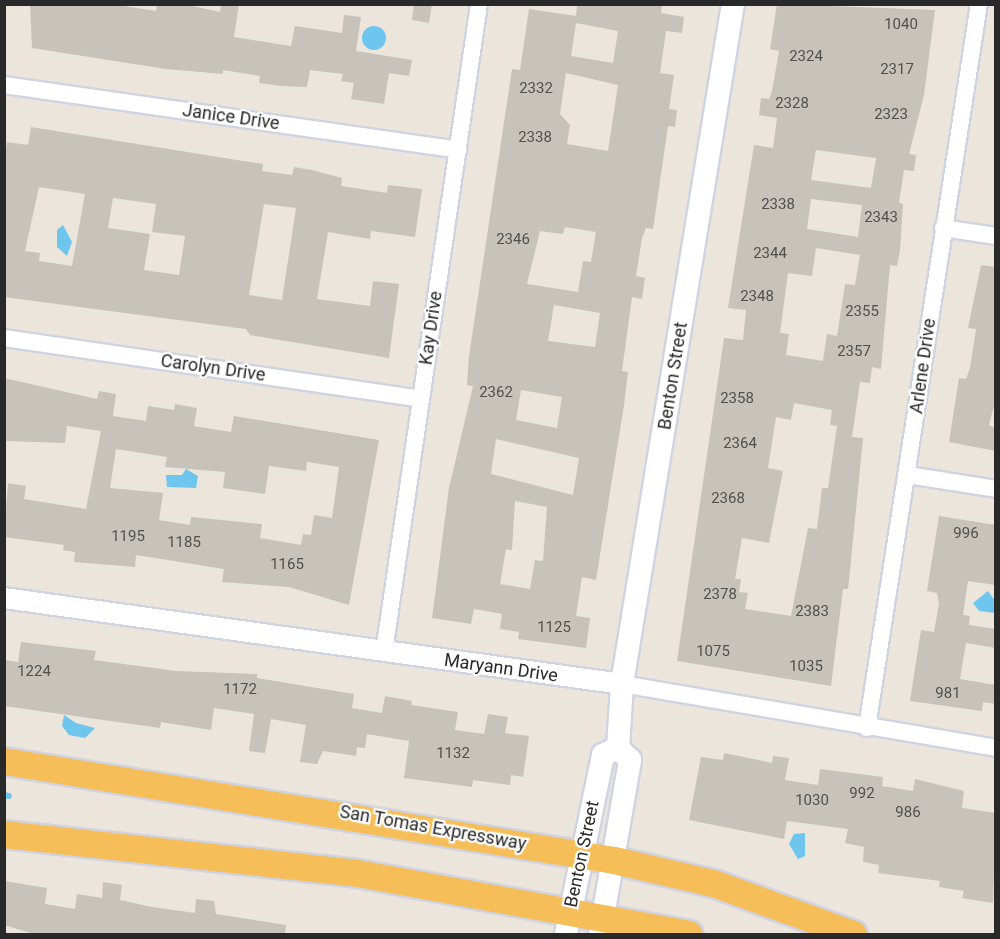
<!DOCTYPE html>
<style>
body{margin:0}
#map{position:relative;width:1000px;height:939px;overflow:hidden;background:#ebe5db;font-family:Roboto,sans-serif}
div>[style]{position:absolute}
.water>*{inset:0;background:#6ec5ee}
.round{border-radius:50%}
.stream>*{height:6px;margin:-3px;padding:0 3px;transform-origin:3px;border-radius:3px;background:#6ec5ee}
.building>*{inset:0;background:#c7c3ba}
.roads{filter:drop-shadow(2px 0 #d0d3e2) drop-shadow(-2px 0 #d0d3e2) drop-shadow(0 2px #d0d3e2) drop-shadow(0 -2px #d0d3e2)}
.minor>*{height:16px;margin:-8px;padding:0 8px;transform-origin:8px;border-radius:8px;background:#fff}
.tertiary>*{height:20px;margin:-10px;padding:0 10px;transform-origin:10px;border-radius:10px;background:#fff}
.secondary>*{height:22px;margin:-11px;padding:0 11px;transform-origin:11px;border-radius:11px;background:#fff}
.trunk>*{height:27px;margin:-13.5px;padding:0 13.5px;transform-origin:13.5px;border-radius:13.5px;background:#f6be58}
span{translate:-50% -50%;white-space:nowrap;text-align:center;line-height:1.15;-webkit-text-stroke:4.5px #fff;paint-order:stroke}
.number-label{font-size:15px;color:#50504d}
.number-label span{-webkit-text-stroke-width:0}
.street-label{font-size:18px;color:#292929}
.frame{position:absolute;inset:0;border:6px solid #292929;pointer-events:none}
</style>
<div id="map">
<div class="water">
<div class="round" style="left:362px;top:26px;width:24px;height:24px"></div>
<div style="clip-path:polygon(63px 225px,72px 242px,67px 256px,57px 247px,57px 230px)"></div>
<div style="clip-path:polygon(186px 469px,198px 476px,196px 488px,167px 487px,166px 475px,182px 475px)"></div>
<div style="clip-path:polygon(988px 591px,995px 601px,995px 613px,979px 611px,973px 603px)"></div>
<div style="clip-path:polygon(64px 715px,76px 723px,95px 728px,85px 738px,69px 735px,62px 726px)"></div>
<div style="clip-path:polygon(805px 833px,805px 856px,798px 859px,789px 844px,794px 834px)"></div>
</div>
<div class="stream">
<div style="left:4px;top:795px;width:5px;rotate:11deg"></div>
</div>
<div class="building">
<div style="clip-path:polygon(30px 4px,111px 4px,156px 11px,157px 4px,184px 4px,220px 12px,221px 4px,239px 4px,234px 37px,291px 46px,295px 26px,342px 33px,344px 15px,361px 17px,356px 51px,412px 60px,409px 76px,389px 73px,384px 104px,351px 99px,354px 83px,341px 81px,343px 74px,310px 70px,307px 87px,281px 86px,259px 83px,260px 76px,223px 70px,223px 74px,166px 69px,32px 48px)"></div>
<div style="clip-path:polygon(414px 4px,432px 4px,429px 23px,412px 20px)"></div>
<div style="clip-path:polygon(evenodd,577px 4px,662px 4px,661px 13px,684px 17px,682px 33px,666px 31px,660px 73px,674px 75px,669px 109px,677px 110px,675px 127px,668px 126px,653px 229px,646px 228px,642px 238px,636px 276px,645px 278px,642px 299px,632px 297px,622px 371px,628px 372px,624px 405px,596px 580px,582px 577px,576px 616px,590px 618px,586px 648px,518px 639px,519px 632px,500px 629px,502px 614px,474px 609px,471px 624px,432px 618px,449px 488px,473px 386px,467px 385px,469px 356px,512px 69px,520px 70px,529px 9px,576px 16px,577px 4px,576px 23px,618px 31px,613px 63px,571px 56px,576px 23px,577px 4px,566px 73px,618px 85px,608px 151px,567px 144px,570px 125px,560px 114px,566px 73px,577px 4px,565px 227px,596px 232px,591px 262px,583px 261px,578px 292px,527px 284px,540px 231px,563px 234px,565px 227px,577px 4px,554px 305px,600px 313px,595px 347px,548px 341px,554px 305px,577px 4px,521px 390px,562px 397px,557px 428px,516px 420px,521px 390px,577px 4px,496px 439px,579px 458px,573px 495px,491px 474px,496px 439px,577px 4px,515px 501px,547px 507px,543px 561px,535px 560px,530px 589px,500px 584px,506px 549px,512px 550px,515px 501px)"></div>
<div style="clip-path:polygon(evenodd,777px 4px,935px 10px,924px 95px,909px 154px,916px 155px,914px 171px,904px 170px,899px 203px,903px 204px,900px 250px,897px 266px,890px 265px,881px 369px,872px 367px,870px 383px,860px 382px,852px 437px,863px 438px,850px 571px,848px 589px,843px 589px,831px 686px,677px 661px,724px 338px,743px 340px,746px 310px,728px 308px,754px 145px,773px 148px,777px 118px,759px 115px,761px 98px,769px 99px,772px 91px,779px 51px,770px 49px,777px 4px,816px 150px,876px 158px,871px 188px,811px 180px,816px 150px,777px 4px,811px 199px,862px 205px,858px 237px,807px 229px,811px 199px,777px 4px,816px 248px,860px 255px,855px 285px,845px 284px,837px 336px,827px 334px,823px 361px,786px 355px,789px 334px,780px 333px,788px 273px,812px 276px,816px 248px,777px 4px,794px 403px,832px 410px,830px 425px,837px 426px,828px 488px,822px 488px,817px 529px,808px 528px,791px 616px,745px 609px,748px 593px,739px 592px,741px 579px,735px 579px,742px 538px,769px 543px,783px 471px,768px 468px,776px 417px,791px 420px,794px 403px)"></div>
<div style="clip-path:polygon(evenodd,31px 127px,263px 164px,262px 171px,292px 175px,294px 167px,312px 170px,342px 178px,341px 186px,387px 193px,388px 185px,422px 189px,415px 237px,371px 231px,370px 239px,328px 232px,317px 299px,370px 306px,373px 281px,399px 284px,389px 358px,250px 335px,246px 329px,4px 297px,4px 159px,7px 142px,28px 145px,31px 127px,39px 187px,85px 194px,72px 266px,39px 261px,40px 253px,25px 251px,39px 187px,31px 127px,113px 198px,156px 204px,152px 232px,185px 236px,179px 275px,144px 270px,150px 234px,108px 228px,113px 198px,31px 127px,264px 204px,296px 208px,282px 300px,249px 295px,264px 204px)"></div>
<div style="clip-path:polygon(981px 265px,996px 267px,996px 398px,989px 425px,996px 429px,996px 451px,949px 442px,959px 378px,966px 379px,970px 368px,976px 329px,968px 328px)"></div>
<div style="clip-path:polygon(evenodd,4px 378px,97px 399px,99px 391px,116px 394px,113px 416px,146px 421px,148px 406px,174px 410px,175px 404px,197px 408px,194px 426px,231px 432px,234px 416px,379px 440px,349px 605px,289px 587px,222px 582px,224px 569px,136px 555px,135px 567px,74px 562px,75px 552px,63px 550px,64px 545px,4px 537px,8px 483px,26px 486px,24px 499px,86px 509px,101px 431px,67px 426px,65px 443px,4px 441px,4px 378px,116px 449px,167px 457px,165px 467px,225px 472px,223px 488px,265px 494px,269px 466px,306px 471px,307px 462px,339px 467px,332px 518px,314px 515px,311px 535px,303px 534px,301px 545px,260px 538px,262px 524px,191px 517px,190px 525px,159px 520px,163px 493px,110px 488px,116px 449px)"></div>
<div style="clip-path:polygon(939px 516px,996px 525px,996px 585px,968px 581px,963px 615px,970px 616px,969px 625px,996px 629px,996px 648px,966px 643px,960px 679px,996px 685px,996px 704px,983px 702px,982px 711px,910px 701px,921px 630px,934px 632px,939px 603px,937px 593px,927px 591px)"></div>
<div style="clip-path:polygon(21px 642px,96px 651px,94px 660px,176px 671px,257px 674px,257px 678px,354px 694px,352px 708px,382px 713px,385px 696px,412px 701px,411px 705px,458px 712px,455px 730px,484px 734px,488px 714px,508px 717px,505px 733px,529px 736px,523px 777px,511px 775px,510px 785px,473px 780px,472px 787px,404px 778px,409px 741px,367px 734px,365px 748px,357px 747px,356px 756px,323px 751px,317px 764px,300px 762px,306px 725px,271px 719px,265px 753px,249px 751px,254px 714px,214px 708px,211px 730px,161px 722px,160px 728px,4px 706px,4px 660px,18px 662px)"></div>
<div style="clip-path:polygon(724px 753px,772px 763px,773px 756px,789px 758px,785px 780px,818px 785px,820px 769px,883px 777px,882px 786px,913px 791px,915px 779px,964px 791px,962px 808px,996px 813px,993px 903px,962px 898px,964px 891px,939px 887px,940px 881px,878px 873px,879px 865px,863px 862px,864px 847px,845px 843px,848px 829px,787px 821px,784px 839px,689px 820px,701px 757px,723px 760px)"></div>
<div style="clip-path:polygon(4px 881px,47px 888px,45px 904px,75px 909px,77px 894px,102px 898px,103px 882px,122px 885px,120px 900px,152px 907px,195px 913px,196px 899px,214px 901px,216px 914px,286px 925px,285px 934px,34px 934px,4px 925px)"></div>
</div>
<div class="roads">
<div class="minor">
<div style="left:4px;top:85px;width:459px;rotate:8.1deg"></div>
<div style="left:943px;top:228px;width:54px;rotate:8.6deg"></div>
<div style="left:4px;top:338px;width:421px;rotate:8.3deg"></div>
<div style="left:908px;top:475px;width:89px;rotate:9deg"></div>
<div style="left:384px;top:652px;width:655px;rotate:-81.66deg"></div>
<div style="left:622px;top:684px;width:379px;rotate:9.7deg"></div>
<div style="left:867px;top:728px;width:733px;rotate:-81.21deg"></div>
</div>
<div class="tertiary">
<div style="left:4px;top:598px;width:624px;rotate:7.92deg"></div>
</div>
<div class="secondary">
<div style="left:618px;top:748px;width:64px;rotate:-86.4deg"></div>
<div style="left:622px;top:684px;width:689px;rotate:-80.73deg"></div>
<div style="left:566px;top:934px;width:183px;rotate:-78.3deg"></div>
<div style="left:603px;top:755px;width:17px;rotate:-25deg"></div>
<div style="left:600px;top:934px;width:177px;rotate:-80.2deg"></div>
<div style="left:630px;top:760px;width:17px;rotate:-135deg"></div>
</div>
<div class="trunk">
<div style="left:4px;top:761px;width:618px;rotate:9.22deg"></div>
<div style="left:614px;top:860px;width:102px;rotate:13.1deg"></div>
<div style="left:713px;top:883px;width:149px;rotate:20deg"></div>
<div style="left:4px;top:834px;width:355px;rotate:6.3deg"></div>
<div style="left:357px;top:873px;width:337px;rotate:10.4deg"></div>
</div>
</div>
<div class="number-label">
<span style="left:901px;top:25px">1040</span>
<span style="left:806px;top:57px">2324</span>
<span style="left:897px;top:70px">2317</span>
<span style="left:536px;top:89px">2332</span>
<span style="left:792px;top:104px">2328</span>
<span style="left:891px;top:115px">2323</span>
<span style="left:535px;top:138px">2338</span>
<span style="left:778px;top:205px">2338</span>
<span style="left:881px;top:218px">2343</span>
<span style="left:513px;top:240px">2346</span>
<span style="left:770px;top:254px">2344</span>
<span style="left:757px;top:297px">2348</span>
<span style="left:862px;top:312px">2355</span>
<span style="left:854px;top:352px">2357</span>
<span style="left:496px;top:393px">2362</span>
<span style="left:737px;top:399px">2358</span>
<span style="left:740px;top:444px">2364</span>
<span style="left:728px;top:499px">2368</span>
<span style="left:966px;top:534px">996</span>
<span style="left:128px;top:537px">1195</span>
<span style="left:184px;top:543px">1185</span>
<span style="left:287px;top:565px">1165</span>
<span style="left:720px;top:595px">2378</span>
<span style="left:812px;top:612px">2383</span>
<span style="left:554px;top:628px">1125</span>
<span style="left:713px;top:652px">1075</span>
<span style="left:806px;top:667px">1035</span>
<span style="left:34px;top:672px">1224</span>
<span style="left:240px;top:690px">1172</span>
<span style="left:948px;top:694px">981</span>
<span style="left:453px;top:754px">1132</span>
<span style="left:862px;top:794px">992</span>
<span style="left:812px;top:801px">1030</span>
<span style="left:908px;top:813px">986</span>
</div>
<div class="street-label">
<span style="left:231px;top:117px;rotate:8deg">Janice Drive</span>
<span style="left:431px;top:328px;rotate:-82deg">Kay Drive</span>
<span style="left:923px;top:366px;rotate:-82deg">Arlene Drive</span>
<span style="left:213px;top:368px;rotate:8deg">Carolyn Drive</span>
<span style="left:673px;top:376px;rotate:-81deg">Benton Street</span>
<span style="left:501px;top:668px;rotate:8deg">Maryann Drive</span>
<span style="left:433px;top:828px;rotate:10deg">San Tomas Expressway</span>
<span style="left:582px;top:854px;rotate:-78deg">Benton Street</span>
</div>
<div class="frame"></div>
</div>
